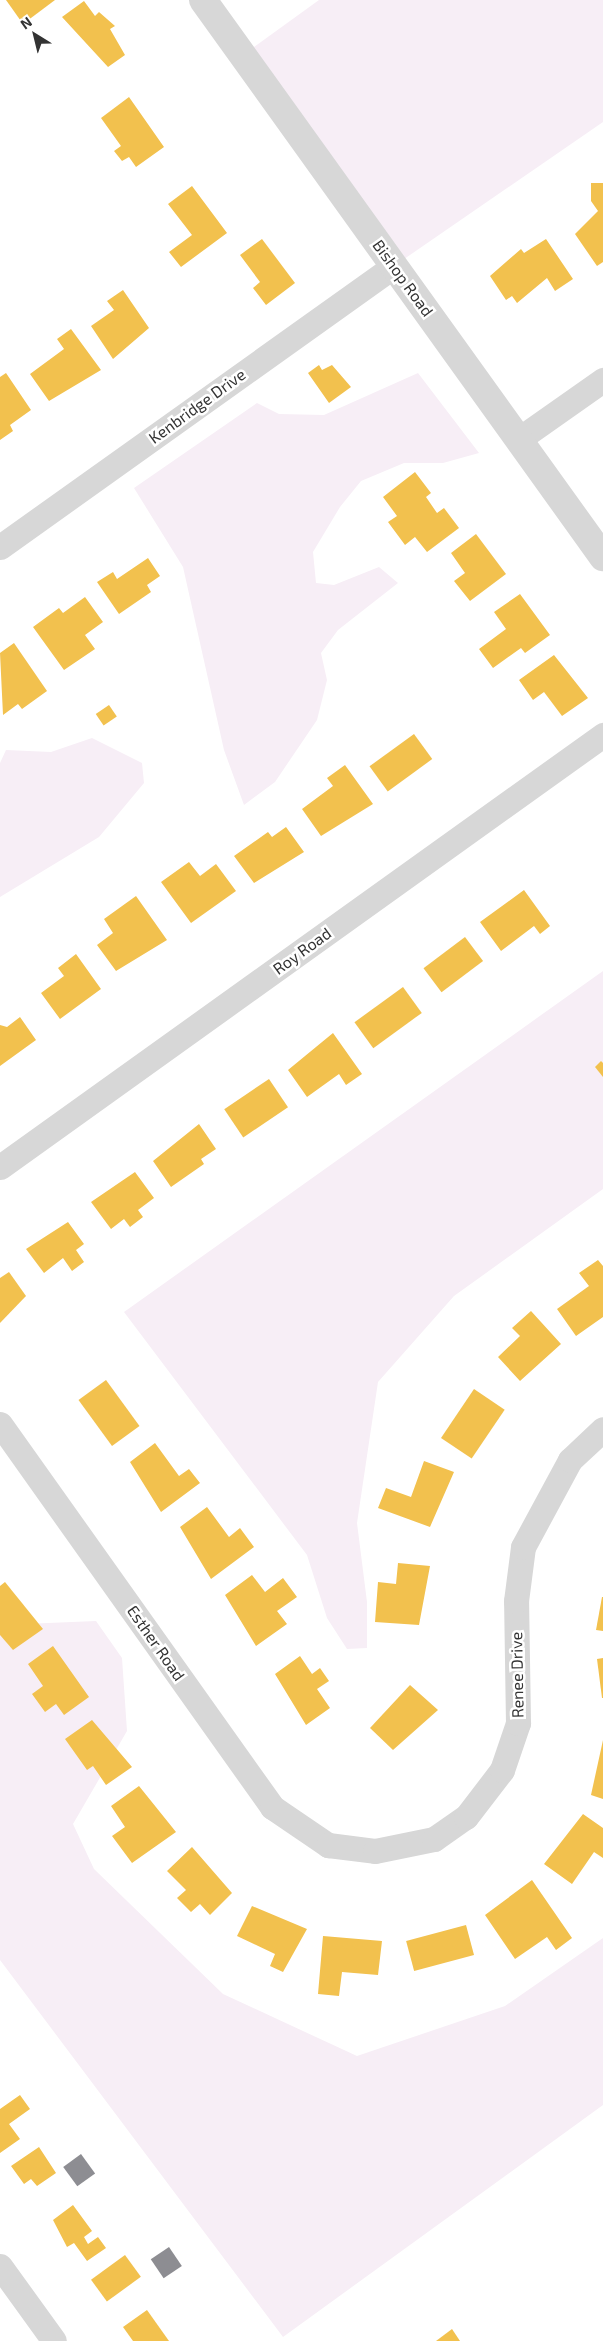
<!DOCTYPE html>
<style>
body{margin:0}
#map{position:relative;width:603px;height:2341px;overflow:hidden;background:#fff;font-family:"Exo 2",sans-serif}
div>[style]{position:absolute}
.green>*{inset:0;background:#f7eef6}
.homes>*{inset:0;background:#f2c14e;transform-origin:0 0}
.industry>*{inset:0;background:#8d8d92;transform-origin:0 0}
.minor>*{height:25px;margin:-12.5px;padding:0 12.5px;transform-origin:12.5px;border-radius:12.5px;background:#d7d7d7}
.tertiary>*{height:28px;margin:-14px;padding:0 14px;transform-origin:14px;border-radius:14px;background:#d7d7d7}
span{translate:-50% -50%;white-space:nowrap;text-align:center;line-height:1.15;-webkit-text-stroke:5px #fff;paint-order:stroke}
.street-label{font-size:16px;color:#333}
.north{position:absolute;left:10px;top:10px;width:50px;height:50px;-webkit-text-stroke:4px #fff;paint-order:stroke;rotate:324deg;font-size:14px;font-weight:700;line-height:20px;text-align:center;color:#333}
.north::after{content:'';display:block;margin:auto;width:18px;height:22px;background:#333;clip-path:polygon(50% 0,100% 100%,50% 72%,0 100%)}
</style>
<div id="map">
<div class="green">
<div style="clip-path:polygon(319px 0,603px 0,603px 122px,394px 266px,243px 55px)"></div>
<div style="clip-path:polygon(418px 373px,479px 453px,443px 463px,404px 463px,361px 481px,340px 507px,313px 552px,316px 583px,334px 585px,379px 567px,398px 583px,338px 630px,321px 653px,327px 680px,317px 720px,275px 782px,244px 805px,224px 750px,183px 567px,134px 488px,257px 403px,279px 414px,324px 415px)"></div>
<div style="clip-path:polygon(92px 738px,142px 763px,144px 783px,99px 837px,0 897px,0 763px,6px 750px,51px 752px)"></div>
<div style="clip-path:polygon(603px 971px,603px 1189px,454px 1296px,378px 1382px,357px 1523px,367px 1602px,367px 1648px,347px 1649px,327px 1618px,307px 1555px,124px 1312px)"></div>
<div style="clip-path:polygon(96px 1621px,122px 1658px,127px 1731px,73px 1824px,94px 1869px,223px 1994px,357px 2056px,505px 2006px,603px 1938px,603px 2105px,283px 2337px,0 1960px,0 1625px)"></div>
</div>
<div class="homes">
<div style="clip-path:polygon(6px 0,55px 0,23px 24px)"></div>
<div style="clip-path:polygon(84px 1px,95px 16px,99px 12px,115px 26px,110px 29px,125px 55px,108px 67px,62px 17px)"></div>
<div style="clip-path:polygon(129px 97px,164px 147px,136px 167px,129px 157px,122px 161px,114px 151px,121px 146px,101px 118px)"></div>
<div style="clip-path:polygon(591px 183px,603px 183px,603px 262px,597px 266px,575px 234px,598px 211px,591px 201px)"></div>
<div style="clip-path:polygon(192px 186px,227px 233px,181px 267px,169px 252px,192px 235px,168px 204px)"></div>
<div style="clip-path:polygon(262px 239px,295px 283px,266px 305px,253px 288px,260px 282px,240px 255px)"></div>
<div style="clip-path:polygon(546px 239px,573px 279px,555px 291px,547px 278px,517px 303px,512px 296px,506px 300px,490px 276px,521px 249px,524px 253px)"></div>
<div style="clip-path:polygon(123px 290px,149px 328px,113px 359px,91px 326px,114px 310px,107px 301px)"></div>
<div style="clip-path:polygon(71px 329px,101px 370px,49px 401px,30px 374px,64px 349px,57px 339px)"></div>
<div style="clip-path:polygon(319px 365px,322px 370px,332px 365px,351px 387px,329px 403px,308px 373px)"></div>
<div style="clip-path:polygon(6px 373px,31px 410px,10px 425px,13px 431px,0 440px,0 377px)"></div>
<div style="clip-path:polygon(415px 472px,431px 493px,426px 497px,437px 513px,444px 508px,459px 528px,427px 552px,415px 537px,405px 545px,388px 522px,397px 516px,383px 497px)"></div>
<div style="clip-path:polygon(476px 534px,506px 574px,470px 601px,454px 581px,465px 573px,451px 553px)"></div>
<div style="clip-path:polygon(148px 558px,160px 576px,147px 585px,151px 592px,119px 614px,97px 582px,113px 572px,117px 579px)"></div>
<div style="clip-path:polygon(520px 594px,550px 635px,525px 653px,521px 648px,493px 668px,479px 649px,506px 629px,494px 612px)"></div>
<div style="clip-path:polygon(85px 597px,103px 622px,85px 635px,95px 649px,64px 670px,33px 627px,59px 608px,63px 613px)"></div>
<div style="clip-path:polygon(14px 643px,47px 691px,22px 709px,18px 704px,3px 715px,0 653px)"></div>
<div style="clip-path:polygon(554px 655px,588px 698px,562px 716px,544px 692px,533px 700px,519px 680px)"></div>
<div style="left:109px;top:705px;width:14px;height:16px;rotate:56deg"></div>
<div style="left:414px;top:734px;width:31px;height:55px;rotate:54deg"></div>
<div style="clip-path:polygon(345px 765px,373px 804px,321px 836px,302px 809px,333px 786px,327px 778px)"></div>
<div style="clip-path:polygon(286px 827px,304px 852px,254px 883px,234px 856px,268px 832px,272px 837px)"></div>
<div style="clip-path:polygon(189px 862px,200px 876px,216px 864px,236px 891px,191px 923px,161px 882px)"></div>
<div style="clip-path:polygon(524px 890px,550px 926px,540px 934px,534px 926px,501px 951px,480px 922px)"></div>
<div style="clip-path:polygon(136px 896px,167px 940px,116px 971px,97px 945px,113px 933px,104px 919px)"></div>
<div style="left:465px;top:937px;width:30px;height:52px;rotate:53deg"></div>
<div style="clip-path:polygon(76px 954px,101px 989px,60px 1019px,41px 993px,64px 976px,58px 968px)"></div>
<div style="left:403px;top:987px;width:32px;height:60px;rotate:54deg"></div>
<div style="clip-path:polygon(20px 1017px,36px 1040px,0 1066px,0 1025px,7px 1027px)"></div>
<div style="clip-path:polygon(333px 1033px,362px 1074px,346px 1085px,339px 1074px,307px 1097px,288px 1070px)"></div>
<div style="clip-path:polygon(601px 1061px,603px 1063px,603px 1077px,595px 1067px)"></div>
<div style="left:269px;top:1079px;width:34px;height:54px;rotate:56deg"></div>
<div style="clip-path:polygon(199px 1124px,216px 1149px,201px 1159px,204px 1164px,171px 1187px,153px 1161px)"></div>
<div style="clip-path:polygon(135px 1172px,154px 1198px,138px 1210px,143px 1217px,130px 1227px,124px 1219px,111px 1229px,91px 1202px)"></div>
<div style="clip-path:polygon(68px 1222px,84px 1244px,76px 1250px,84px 1262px,72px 1271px,63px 1258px,44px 1273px,26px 1249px)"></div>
<div style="clip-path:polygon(598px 1260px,603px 1266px,603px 1317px,576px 1336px,557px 1309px,589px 1286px,579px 1273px)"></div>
<div style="clip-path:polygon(9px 1272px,26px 1296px,0 1323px,0 1278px)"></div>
<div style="clip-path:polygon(531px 1311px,561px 1344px,520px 1381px,498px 1357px,520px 1336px,512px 1328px)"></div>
<div style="left:106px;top:1380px;width:57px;height:34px;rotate:54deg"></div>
<div style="left:474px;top:1389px;width:37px;height:59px;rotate:34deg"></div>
<div style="clip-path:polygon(155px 1443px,179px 1476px,189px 1469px,200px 1483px,161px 1512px,130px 1462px)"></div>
<div style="clip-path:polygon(424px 1461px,454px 1472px,430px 1527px,378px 1508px,386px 1488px,411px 1497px)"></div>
<div style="clip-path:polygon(207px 1507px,229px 1537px,240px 1528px,254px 1547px,211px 1579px,180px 1527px)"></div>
<div style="clip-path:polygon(398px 1563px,430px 1566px,419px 1625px,375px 1622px,378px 1582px,396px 1584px)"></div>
<div style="clip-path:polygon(252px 1575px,265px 1592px,283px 1578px,297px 1597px,277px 1611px,287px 1624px,256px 1646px,225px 1595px)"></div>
<div style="clip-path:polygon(5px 1582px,43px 1629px,13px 1650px,0 1635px,0 1586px)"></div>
<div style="clip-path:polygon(602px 1597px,603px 1597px,603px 1631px,596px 1630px)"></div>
<div style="clip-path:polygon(53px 1646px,89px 1697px,64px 1715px,56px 1704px,45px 1712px,32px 1694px,43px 1686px,28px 1664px)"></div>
<div style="clip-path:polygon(300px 1656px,312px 1674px,320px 1668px,329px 1681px,317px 1689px,330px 1708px,306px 1725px,275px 1674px)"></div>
<div style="clip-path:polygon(603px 1658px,603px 1698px,602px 1698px,597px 1659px)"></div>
<div style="clip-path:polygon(410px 1685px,438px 1710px,393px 1750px,370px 1728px)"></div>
<div style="clip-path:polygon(92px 1720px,132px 1767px,106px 1785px,93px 1766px,87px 1770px,65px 1739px)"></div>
<div style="clip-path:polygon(603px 1740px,603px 1799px,591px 1795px)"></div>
<div style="clip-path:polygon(139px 1786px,176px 1832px,132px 1863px,112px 1836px,125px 1827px,111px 1806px)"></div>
<div style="clip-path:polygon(583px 1814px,603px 1828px,603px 1858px,594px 1852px,572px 1884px,544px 1864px)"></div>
<div style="clip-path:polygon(192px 1847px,232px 1893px,210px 1915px,200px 1904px,191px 1912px,177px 1898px,186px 1890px,167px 1871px)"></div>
<div style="clip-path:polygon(532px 1880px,572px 1938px,556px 1950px,547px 1937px,515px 1959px,485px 1915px)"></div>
<div style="clip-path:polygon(252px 1906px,307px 1929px,283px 1972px,270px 1966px,275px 1954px,237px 1936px)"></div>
<div style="left:466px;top:1925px;width:31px;height:62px;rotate:75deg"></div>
<div style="clip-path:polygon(323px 1936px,382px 1941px,378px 1975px,342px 1972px,339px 1996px,318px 1994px)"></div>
<div style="clip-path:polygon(20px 2095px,30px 2109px,9px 2124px,20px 2139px,0 2153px,0 2109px)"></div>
<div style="clip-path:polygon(39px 2147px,56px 2173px,37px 2186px,31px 2179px,24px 2184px,11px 2166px)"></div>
<div style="clip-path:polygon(73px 2205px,92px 2231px,84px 2237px,88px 2244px,98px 2237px,106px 2248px,87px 2261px,74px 2243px,67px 2247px,53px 2220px)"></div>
<div style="left:125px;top:2255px;width:27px;height:42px;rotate:54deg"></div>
<div style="clip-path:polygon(147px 2310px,169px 2341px,133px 2341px,123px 2327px)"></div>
<div style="clip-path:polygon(452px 2329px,460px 2341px,436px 2341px)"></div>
</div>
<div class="industry">
<div style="left:81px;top:2154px;width:24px;height:22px;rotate:54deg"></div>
<div style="left:169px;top:2247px;width:23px;height:22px;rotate:56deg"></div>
</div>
<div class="minor">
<div style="left:519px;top:439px;width:103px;rotate:-35.1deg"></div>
<div style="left:0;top:547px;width:484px;rotate:-35.5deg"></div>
<div style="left:0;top:1167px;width:742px;rotate:-35.62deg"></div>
<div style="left:0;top:1424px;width:470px;rotate:54.6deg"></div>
<div style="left:272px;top:1807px;width:68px;rotate:34.2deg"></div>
<div style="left:328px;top:1845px;width:47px;rotate:7.3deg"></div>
<div style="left:375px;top:1851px;width:60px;rotate:-11.5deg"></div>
<div style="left:434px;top:1839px;width:39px;rotate:-35deg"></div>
<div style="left:466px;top:1817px;width:59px;rotate:-52.5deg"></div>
<div style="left:502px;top:1770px;width:50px;rotate:-71.2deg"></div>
<div style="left:518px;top:1723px;width:122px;rotate:-90.9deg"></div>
<div style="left:516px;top:1601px;width:54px;rotate:-82.6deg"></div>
<div style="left:523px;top:1547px;width:99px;rotate:-61.6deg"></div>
<div style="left:570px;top:1460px;width:45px;rotate:-43.2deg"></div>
<div style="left:0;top:2266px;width:92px;rotate:54.2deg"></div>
</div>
<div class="tertiary">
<div style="left:203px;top:0;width:686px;rotate:54.32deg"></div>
</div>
<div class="street-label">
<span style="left:403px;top:278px;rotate:54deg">Bishop Road</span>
<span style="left:197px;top:406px;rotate:-36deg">Kenbridge Drive</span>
<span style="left:302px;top:951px;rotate:-36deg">Roy Road</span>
<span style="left:156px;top:1643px;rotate:55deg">Esther Road</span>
<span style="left:517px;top:1675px;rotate:-91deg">Renee Drive</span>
</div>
<div class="north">N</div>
</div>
